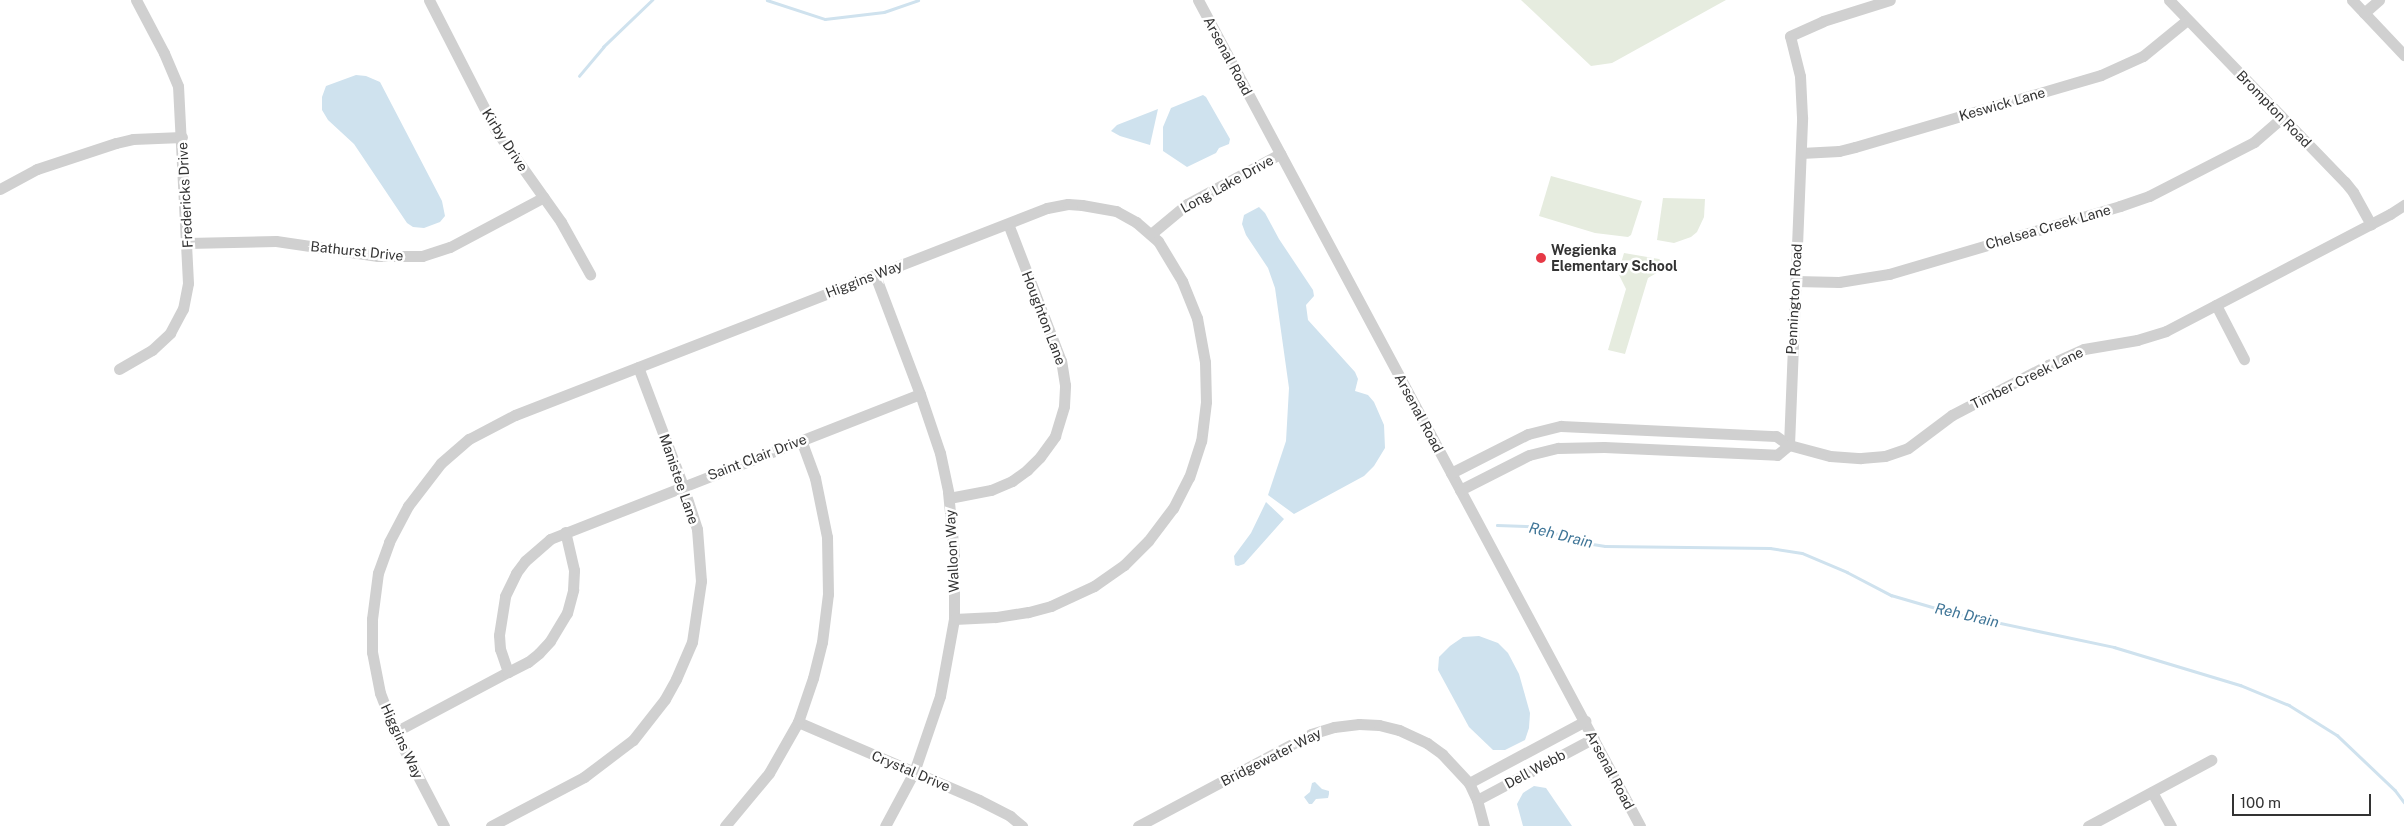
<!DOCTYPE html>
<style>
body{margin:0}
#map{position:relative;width:2404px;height:826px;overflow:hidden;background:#fff;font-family:"Public Sans",sans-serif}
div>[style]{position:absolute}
.green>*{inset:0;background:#e6ecdf}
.water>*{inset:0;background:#cfe2ee}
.stream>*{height:2.5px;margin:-1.25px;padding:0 1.25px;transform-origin:1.25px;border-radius:1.25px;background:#cfe2ee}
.minor>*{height:11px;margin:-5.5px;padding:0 5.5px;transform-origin:5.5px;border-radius:5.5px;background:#d0d0d0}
.dots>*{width:14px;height:14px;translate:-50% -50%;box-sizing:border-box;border:2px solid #fff;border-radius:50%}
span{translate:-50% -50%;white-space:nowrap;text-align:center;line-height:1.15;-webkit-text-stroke:5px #fff;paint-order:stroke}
.street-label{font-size:14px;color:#333}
.poi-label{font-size:14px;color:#333;font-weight:700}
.left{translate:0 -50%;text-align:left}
.water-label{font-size:15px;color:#3f7597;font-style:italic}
.scale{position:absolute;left:2232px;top:794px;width:139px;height:22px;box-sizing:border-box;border:2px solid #333;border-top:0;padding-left:6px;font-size:15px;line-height:18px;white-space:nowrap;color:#333;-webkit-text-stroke:4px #fff;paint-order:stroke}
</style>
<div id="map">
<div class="green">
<div style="clip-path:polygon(1521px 0,1726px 0,1612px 63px,1591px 66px)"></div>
<div style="clip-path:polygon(1551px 176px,1642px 201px,1631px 235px,1628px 237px,1595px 233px,1539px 216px)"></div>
<div style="clip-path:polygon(1663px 198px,1705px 199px,1704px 217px,1697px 232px,1691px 237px,1674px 243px,1657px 240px)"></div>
<div style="clip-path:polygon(1624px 253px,1659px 259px,1665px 264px,1665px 268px,1648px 278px,1625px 354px,1608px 350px,1626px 289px,1618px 273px)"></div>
</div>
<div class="water">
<div style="clip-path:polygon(356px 75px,366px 76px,380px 82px,442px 201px,445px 216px,440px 222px,424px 228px,413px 227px,407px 223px,354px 144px,328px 120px,322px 110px,322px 97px,326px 86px)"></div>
<div style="clip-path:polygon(1203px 95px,1206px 97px,1230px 139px,1229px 144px,1219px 148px,1216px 153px,1187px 167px,1163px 151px,1163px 127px,1171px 108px)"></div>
<div style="clip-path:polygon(1158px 109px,1150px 145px,1120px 136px,1111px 131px,1117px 125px)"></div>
<div style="clip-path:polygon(1259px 207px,1265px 213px,1279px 239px,1313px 290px,1314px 296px,1306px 305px,1308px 320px,1355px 372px,1358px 379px,1355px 391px,1368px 395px,1374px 402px,1384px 425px,1385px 448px,1374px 466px,1364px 476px,1294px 514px,1268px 495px,1286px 441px,1289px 388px,1275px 288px,1268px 268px,1246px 235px,1242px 224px,1244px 215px)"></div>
<div style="clip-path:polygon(1266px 502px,1284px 519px,1244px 564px,1238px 566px,1235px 565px,1234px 556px,1251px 533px)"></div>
<div style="clip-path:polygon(1479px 636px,1498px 643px,1508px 653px,1519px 674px,1530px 713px,1529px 728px,1525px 740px,1505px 750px,1493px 750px,1469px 727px,1438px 670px,1439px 657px,1450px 646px,1463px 637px)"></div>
<div style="clip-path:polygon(1315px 782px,1322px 789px,1329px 791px,1329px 794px,1328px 798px,1316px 799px,1312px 804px,1309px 804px,1304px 797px,1310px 792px,1312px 783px)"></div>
<div style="clip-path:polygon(1534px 786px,1546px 788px,1572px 826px,1523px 826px,1517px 804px,1523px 793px)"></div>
</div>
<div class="stream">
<div style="left:767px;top:0;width:61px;rotate:18.1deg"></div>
<div style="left:825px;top:19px;width:59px;rotate:-6.8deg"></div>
<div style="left:884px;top:12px;width:36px;rotate:-19deg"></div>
<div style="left:579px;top:76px;width:38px;rotate:-50deg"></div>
<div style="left:603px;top:47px;width:68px;rotate:-43.8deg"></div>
<div style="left:1497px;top:525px;width:38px;rotate:2deg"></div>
<div style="left:1535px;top:526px;width:48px;rotate:19.6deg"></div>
<div style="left:1580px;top:542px;width:25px;rotate:9deg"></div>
<div style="left:1605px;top:546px;width:165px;rotate:0.7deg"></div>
<div style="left:1770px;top:548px;width:32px;rotate:9deg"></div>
<div style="left:1802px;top:553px;width:49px;rotate:22.9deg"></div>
<div style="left:1847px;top:572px;width:50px;rotate:27.6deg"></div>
<div style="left:1891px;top:595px;width:65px;rotate:16.2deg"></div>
<div style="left:1953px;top:613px;width:165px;rotate:11.9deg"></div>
<div style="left:2114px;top:647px;width:132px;rotate:16.8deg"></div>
<div style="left:2240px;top:685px;width:53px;rotate:22.2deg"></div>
<div style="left:2289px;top:705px;width:57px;rotate:32deg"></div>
<div style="left:2337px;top:735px;width:80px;rotate:43.5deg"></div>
<div style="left:2395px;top:790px;width:15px;rotate:53deg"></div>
</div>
<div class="minor">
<div style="left:429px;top:0;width:145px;rotate:62.9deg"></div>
<div style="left:495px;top:129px;width:114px;rotate:54.6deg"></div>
<div style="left:561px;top:222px;width:60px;rotate:60.9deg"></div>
<div style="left:1198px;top:0;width:937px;rotate:61.85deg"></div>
<div style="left:2169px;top:0;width:253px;rotate:46deg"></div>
<div style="left:2345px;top:182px;width:13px;rotate:51deg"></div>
<div style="left:2353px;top:192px;width:37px;rotate:61deg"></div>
<div style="left:2352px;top:0;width:76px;rotate:46.6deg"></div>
<div style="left:2364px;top:13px;width:20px;rotate:-41deg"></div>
<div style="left:1801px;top:153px;width:38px;rotate:-3deg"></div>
<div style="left:1839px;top:151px;width:16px;rotate:-14deg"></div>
<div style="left:1855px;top:147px;width:256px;rotate:-16.3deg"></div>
<div style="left:2101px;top:75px;width:46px;rotate:-24.3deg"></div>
<div style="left:2143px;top:56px;width:57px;rotate:-39.3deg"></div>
<div style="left:0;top:189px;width:42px;rotate:-28.4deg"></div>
<div style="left:37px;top:169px;width:83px;rotate:-18.2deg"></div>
<div style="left:116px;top:143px;width:17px;rotate:-13deg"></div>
<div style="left:133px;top:139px;width:49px;rotate:-2.3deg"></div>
<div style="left:1151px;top:234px;width:47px;rotate:-39.8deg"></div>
<div style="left:1187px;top:204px;width:106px;rotate:-28.3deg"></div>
<div style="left:187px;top:243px;width:89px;rotate:-1.3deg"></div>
<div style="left:276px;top:241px;width:103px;rotate:8.4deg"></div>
<div style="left:378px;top:256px;width:44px"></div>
<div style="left:422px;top:256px;width:29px;rotate:-18deg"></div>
<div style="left:450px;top:247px;width:106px;rotate:-28deg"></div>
<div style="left:875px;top:275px;width:127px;rotate:69.3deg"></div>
<div style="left:920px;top:394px;width:62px;rotate:71.3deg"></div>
<div style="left:940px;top:453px;width:40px;rotate:78deg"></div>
<div style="left:948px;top:492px;width:61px;rotate:84.4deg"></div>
<div style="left:954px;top:553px;width:66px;rotate:90deg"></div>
<div style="left:954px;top:619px;width:78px;rotate:100.3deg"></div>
<div style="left:940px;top:696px;width:80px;rotate:108.9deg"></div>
<div style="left:914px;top:772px;width:61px;rotate:118.2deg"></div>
<div style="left:1795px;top:281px;width:44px;rotate:1.3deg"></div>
<div style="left:1839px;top:282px;width:51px;rotate:-9.1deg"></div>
<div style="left:1889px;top:274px;width:241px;rotate:-16.4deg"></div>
<div style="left:2120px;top:206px;width:31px;rotate:-19deg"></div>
<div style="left:2149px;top:196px;width:118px;rotate:-27.2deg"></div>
<div style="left:2254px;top:142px;width:37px;rotate:-41deg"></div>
<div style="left:2216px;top:305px;width:61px;rotate:62.6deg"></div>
<div style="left:119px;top:369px;width:38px;rotate:-30deg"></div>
<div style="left:152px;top:350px;width:25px;rotate:-43deg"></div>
<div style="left:170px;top:333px;width:27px;rotate:-62deg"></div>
<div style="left:183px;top:309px;width:26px;rotate:-79deg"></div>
<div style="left:188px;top:283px;width:197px;rotate:-92.9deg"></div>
<div style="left:178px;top:86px;width:36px;rotate:-113deg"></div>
<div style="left:164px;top:53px;width:60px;rotate:-117.8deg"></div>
<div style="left:1789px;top:445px;width:328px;rotate:-87.7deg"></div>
<div style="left:1802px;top:117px;width:41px;rotate:-92.8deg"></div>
<div style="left:1800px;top:76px;width:41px;rotate:-104deg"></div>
<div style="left:1790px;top:36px;width:36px;rotate:-24deg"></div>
<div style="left:1823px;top:21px;width:70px;rotate:-17.4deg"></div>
<div style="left:1451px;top:473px;width:86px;rotate:-26.9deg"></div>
<div style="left:1528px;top:434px;width:34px;rotate:-14deg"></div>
<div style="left:1561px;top:426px;width:215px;rotate:2.7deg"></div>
<div style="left:1776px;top:436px;width:16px;rotate:35deg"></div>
<div style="left:1789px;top:445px;width:42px;rotate:15deg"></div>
<div style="left:1830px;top:456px;width:31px;rotate:4deg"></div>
<div style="left:1861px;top:458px;width:24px;rotate:-5deg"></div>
<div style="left:1885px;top:456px;width:24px;rotate:-19deg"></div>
<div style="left:1908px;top:448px;width:55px;rotate:-36.9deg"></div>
<div style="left:1952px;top:415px;width:108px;rotate:-27.5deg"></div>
<div style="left:2048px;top:365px;width:39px;rotate:-24deg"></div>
<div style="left:2084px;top:349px;width:54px;rotate:-9.6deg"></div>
<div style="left:2137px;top:340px;width:30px;rotate:-17deg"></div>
<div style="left:2166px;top:331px;width:253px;rotate:-27.6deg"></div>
<div style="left:2390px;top:214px;width:17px;rotate:-33deg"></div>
<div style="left:1460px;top:490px;width:77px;rotate:-26.9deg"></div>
<div style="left:1529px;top:455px;width:30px;rotate:-14deg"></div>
<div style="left:1558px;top:448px;width:46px;rotate:-1.2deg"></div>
<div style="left:1604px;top:447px;width:173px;rotate:2.6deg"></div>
<div style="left:1777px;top:455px;width:16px;rotate:-40deg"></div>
<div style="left:949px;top:498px;width:43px;rotate:-10.8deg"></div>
<div style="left:991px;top:490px;width:23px;rotate:-23deg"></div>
<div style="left:1012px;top:481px;width:19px;rotate:-36deg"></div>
<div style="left:1027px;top:470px;width:18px;rotate:-45deg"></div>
<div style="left:1040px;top:457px;width:26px;rotate:-54deg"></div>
<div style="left:1055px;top:436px;width:31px;rotate:-73deg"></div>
<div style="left:1064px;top:406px;width:21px;rotate:-87deg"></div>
<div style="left:1065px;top:385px;width:24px;rotate:-99deg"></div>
<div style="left:1061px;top:361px;width:147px;rotate:-111.1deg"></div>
<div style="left:508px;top:672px;width:22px;rotate:-27deg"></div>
<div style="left:528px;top:662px;width:14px;rotate:-39deg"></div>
<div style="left:539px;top:653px;width:16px;rotate:-47deg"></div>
<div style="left:550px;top:641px;width:33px;rotate:-59deg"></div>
<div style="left:567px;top:613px;width:24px;rotate:-75deg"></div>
<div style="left:573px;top:590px;width:20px;rotate:-87deg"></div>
<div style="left:574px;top:570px;width:39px;rotate:-103deg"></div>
<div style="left:798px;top:722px;width:197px;rotate:23.3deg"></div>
<div style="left:979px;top:800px;width:35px;rotate:27deg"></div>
<div style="left:1010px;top:816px;width:16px;rotate:40deg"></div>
<div style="left:395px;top:732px;width:128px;rotate:-28deg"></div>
<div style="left:508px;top:672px;width:24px;rotate:-109deg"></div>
<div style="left:500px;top:649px;width:14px;rotate:-94deg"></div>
<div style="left:499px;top:635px;width:39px;rotate:-81deg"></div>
<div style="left:505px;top:596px;width:25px;rotate:-64deg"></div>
<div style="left:516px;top:573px;width:15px;rotate:-53deg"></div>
<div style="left:525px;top:561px;width:33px;rotate:-41deg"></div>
<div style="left:550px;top:539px;width:397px;rotate:-21.4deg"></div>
<div style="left:1469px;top:783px;width:132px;rotate:-28.1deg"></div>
<div style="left:2152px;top:792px;width:39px;rotate:61deg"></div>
<div style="left:1477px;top:800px;width:132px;rotate:-27.9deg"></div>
<div style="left:444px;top:826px;width:106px;rotate:-117.5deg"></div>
<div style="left:395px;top:732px;width:42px;rotate:-111deg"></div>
<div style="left:380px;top:693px;width:42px;rotate:-101deg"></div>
<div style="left:372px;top:652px;width:33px;rotate:-90deg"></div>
<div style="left:372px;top:619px;width:46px;rotate:-82.6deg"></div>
<div style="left:378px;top:573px;width:33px;rotate:-70deg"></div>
<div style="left:389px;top:542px;width:41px;rotate:-62.2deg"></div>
<div style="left:408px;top:506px;width:54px;rotate:-52.5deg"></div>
<div style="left:441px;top:463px;width:37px;rotate:-41deg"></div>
<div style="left:469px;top:439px;width:52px;rotate:-27.6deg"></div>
<div style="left:515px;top:415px;width:571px;rotate:-21.26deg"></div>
<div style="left:1047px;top:208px;width:21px;rotate:-11deg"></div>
<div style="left:1068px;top:204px;width:14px;rotate:4deg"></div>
<div style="left:1082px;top:205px;width:35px;rotate:10deg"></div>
<div style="left:1116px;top:211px;width:23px;rotate:29deg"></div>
<div style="left:1136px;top:222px;width:29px;rotate:41deg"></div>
<div style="left:1158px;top:241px;width:47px;rotate:59deg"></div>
<div style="left:1182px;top:281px;width:40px;rotate:68deg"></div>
<div style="left:1197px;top:318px;width:45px;rotate:79.7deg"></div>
<div style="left:1205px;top:362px;width:40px;rotate:88.6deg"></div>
<div style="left:1206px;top:402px;width:39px;rotate:97deg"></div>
<div style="left:1201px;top:441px;width:38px;rotate:108deg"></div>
<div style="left:1189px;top:477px;width:35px;rotate:117deg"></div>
<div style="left:1173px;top:508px;width:41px;rotate:127.1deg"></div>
<div style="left:1148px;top:541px;width:34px;rotate:135deg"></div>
<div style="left:1124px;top:565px;width:37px;rotate:145deg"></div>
<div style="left:1094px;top:586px;width:47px;rotate:155.1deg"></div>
<div style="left:1051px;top:606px;width:24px;rotate:165deg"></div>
<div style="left:1028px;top:612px;width:33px;rotate:171deg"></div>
<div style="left:995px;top:617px;width:41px;rotate:177.2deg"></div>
<div style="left:491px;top:826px;width:105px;rotate:-27.8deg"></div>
<div style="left:584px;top:777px;width:61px;rotate:-37.1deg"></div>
<div style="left:633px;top:740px;width:52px;rotate:-52deg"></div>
<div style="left:665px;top:699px;width:23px;rotate:-61deg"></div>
<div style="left:676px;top:679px;width:40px;rotate:-66.6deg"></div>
<div style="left:692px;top:642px;width:62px;rotate:-81.6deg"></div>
<div style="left:701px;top:581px;width:52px;rotate:-94.4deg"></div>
<div style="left:697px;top:529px;width:45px;rotate:-108deg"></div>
<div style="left:683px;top:486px;width:127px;rotate:-110.7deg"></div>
<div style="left:725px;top:826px;width:69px;rotate:-50.3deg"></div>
<div style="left:769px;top:773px;width:59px;rotate:-60.4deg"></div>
<div style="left:798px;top:722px;width:46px;rotate:-71.2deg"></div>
<div style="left:813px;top:678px;width:37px;rotate:-76deg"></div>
<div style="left:822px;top:642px;width:48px;rotate:-82.9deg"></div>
<div style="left:828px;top:594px;width:57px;rotate:-91deg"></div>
<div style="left:827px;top:537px;width:60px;rotate:-101.5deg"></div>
<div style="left:815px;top:478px;width:40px;rotate:-110.2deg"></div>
<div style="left:1138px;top:826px;width:196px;rotate:-28deg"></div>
<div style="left:1311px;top:734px;width:24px;rotate:-17deg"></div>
<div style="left:1334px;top:727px;width:25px;rotate:-7deg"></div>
<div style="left:1359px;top:724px;width:20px;rotate:3deg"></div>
<div style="left:1379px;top:725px;width:21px;rotate:14deg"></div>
<div style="left:1399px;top:730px;width:31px;rotate:25deg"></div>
<div style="left:1427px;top:743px;width:19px;rotate:36deg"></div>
<div style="left:1442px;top:754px;width:40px;rotate:47deg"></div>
<div style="left:1469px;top:783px;width:19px;rotate:65deg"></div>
<div style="left:1477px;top:800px;width:27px;rotate:75deg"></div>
<div style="left:2088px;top:826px;width:140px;rotate:-28.2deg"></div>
</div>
<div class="dots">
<div style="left:1541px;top:258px;background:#e63946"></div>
</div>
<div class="street-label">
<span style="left:1228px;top:56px;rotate:62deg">Arsenal Road</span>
<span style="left:2002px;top:104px;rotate:-16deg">Keswick Lane</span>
<span style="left:2274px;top:109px;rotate:46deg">Brompton Road</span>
<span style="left:505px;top:140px;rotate:57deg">Kirby Drive</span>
<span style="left:1227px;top:184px;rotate:-29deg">Long Lake Drive</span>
<span style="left:185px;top:195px;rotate:-93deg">Fredericks Drive</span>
<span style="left:2048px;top:227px;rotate:-16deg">Chelsea Creek Lane</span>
<span style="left:357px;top:251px;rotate:6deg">Bathurst Drive</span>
<span style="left:864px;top:279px;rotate:-21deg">Higgins Way</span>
<span style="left:1794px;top:299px;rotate:-87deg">Pennington Road</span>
<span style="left:1044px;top:318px;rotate:69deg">Houghton Lane</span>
<span style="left:2027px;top:378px;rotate:-26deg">Timber Creek Lane</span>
<span style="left:1419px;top:413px;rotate:62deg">Arsenal Road</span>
<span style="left:757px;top:457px;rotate:-21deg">Saint Clair Drive</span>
<span style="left:679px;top:479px;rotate:71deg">Manistee Lane</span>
<span style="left:952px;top:551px;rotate:-93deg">Walloon Way</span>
<span style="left:402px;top:741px;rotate:65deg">Higgins Way</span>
<span style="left:1271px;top:757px;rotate:-27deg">Bridgewater Way</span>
<span style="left:1535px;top:769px;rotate:-28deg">Dell Webb</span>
<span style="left:1610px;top:770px;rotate:62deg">Arsenal Road</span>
<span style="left:911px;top:771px;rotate:23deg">Crystal Drive</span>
</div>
<div class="poi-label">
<span class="left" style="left:1551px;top:258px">Wegienka<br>Elementary School</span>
</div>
<div class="water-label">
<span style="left:1561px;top:535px;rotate:14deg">Reh Drain</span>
<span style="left:1967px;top:615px;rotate:13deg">Reh Drain</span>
</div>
<div class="scale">100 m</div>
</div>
